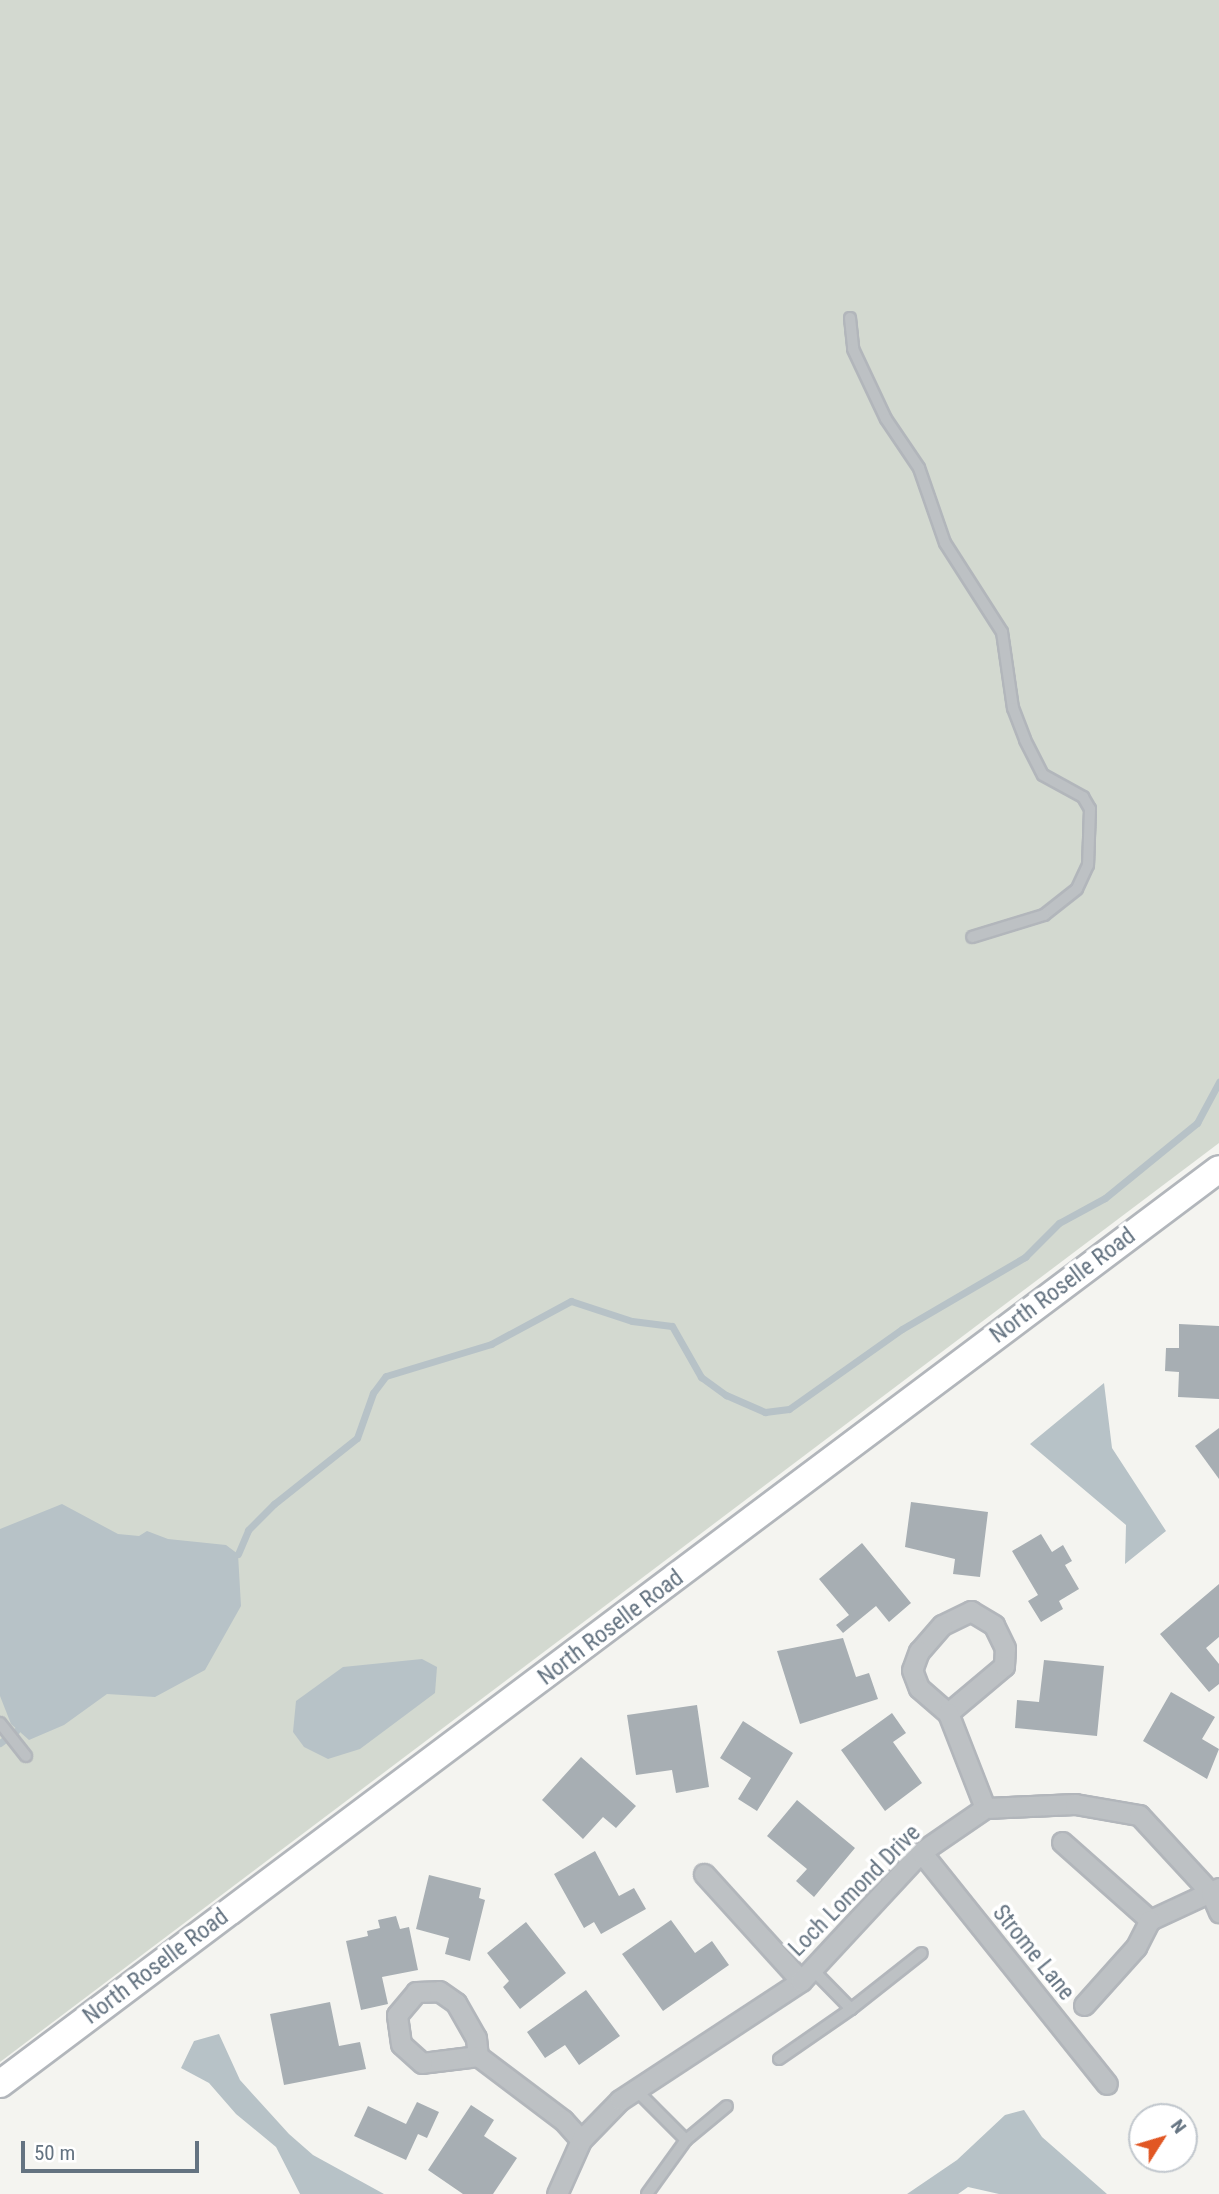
<!DOCTYPE html>
<style>
body{margin:0}
#map{position:relative;width:1219px;height:2194px;overflow:hidden;background:#f4f4f0;font-family:"Roboto Condensed",sans-serif}
div>[style]{position:absolute}
.green>*{inset:0;background:#d3d9d0}
.water>*{inset:0;background:#b7c2c7}
.stream>*{height:7px;margin:-3.5px;padding:0 3.5px;transform-origin:3.5px;border-radius:3.5px;background:#b7c2c7}
.building>*{inset:0;background:#a7aeb3}
.roads{filter:drop-shadow(2px 0 #b2b6bb) drop-shadow(-2px 0 #b2b6bb) drop-shadow(0 2px #b2b6bb) drop-shadow(0 -2px #b2b6bb)}
.lane>*{height:10px;margin:-5px;padding:0 5px;transform-origin:5px;border-radius:5px;background:#bdc1c4}
.street>*{height:19px;margin:-9.5px;padding:0 9.5px;transform-origin:9.5px;border-radius:9.5px;background:#bdc1c4}
.secondary>*{height:26px;margin:-13px;padding:0 13px;transform-origin:13px;border-radius:13px;background:#fff}
span{translate:-50% -50%;white-space:nowrap;text-align:center;line-height:1.15;-webkit-text-stroke:7px #fff;paint-order:stroke}
.street-label{font-size:23px;color:#647381}
.north{position:absolute;left:1128px;top:2103px;width:70px;height:70px;box-sizing:border-box;background:#fff;border:2px solid #c1c7cd;border-radius:50%;rotate:53deg;font-size:19px;font-weight:700;line-height:28px;text-align:center;color:#647381}
.north::after{content:'';display:block;margin:auto;width:24px;height:32px;background:#e15724;clip-path:polygon(50% 0,100% 100%,50% 72%,0 100%)}
.scale{position:absolute;left:21px;top:2141px;width:178px;height:32px;box-sizing:border-box;border:4px solid #647381;border-top:0;padding-left:9px;font-size:21px;line-height:24px;white-space:nowrap;color:#647381;-webkit-text-stroke:5px #fff;paint-order:stroke}
</style>
<div id="map">
<div class="green">
<div style="clip-path:polygon(0 0,1219px 0,1219px 1143px,0 2062px)"></div>
</div>
<div class="water">
<div style="clip-path:polygon(1104px 1383px,1112px 1448px,1166px 1531px,1125px 1564px,1126px 1525px,1030px 1444px)"></div>
<div style="clip-path:polygon(62px 1504px,118px 1534px,139px 1536px,147px 1531px,168px 1539px,226px 1545px,238px 1554px,241px 1606px,205px 1670px,155px 1697px,107px 1694px,64px 1725px,29px 1740px,11px 1724px,0 1696px,0 1529px)"></div>
<div style="clip-path:polygon(422px 1659px,437px 1667px,435px 1693px,360px 1749px,328px 1759px,304px 1747px,293px 1732px,296px 1701px,343px 1667px)"></div>
<div style="clip-path:polygon(219px 2034px,240px 2080px,289px 2134px,313px 2155px,384px 2194px,300px 2194px,276px 2147px,236px 2114px,209px 2083px,181px 2068px,194px 2041px)"></div>
<div style="clip-path:polygon(1024px 2110px,1042px 2137px,1107px 2194px,999px 2194px,968px 2187px,958px 2194px,907px 2194px,957px 2160px,1005px 2115px)"></div>
</div>
<div class="stream">
<div style="left:238px;top:1554px;width:26px;rotate:-67deg"></div>
<div style="left:248px;top:1530px;width:37px;rotate:-45deg"></div>
<div style="left:274px;top:1504px;width:106px;rotate:-38.5deg"></div>
<div style="left:357px;top:1438px;width:48px;rotate:-70.4deg"></div>
<div style="left:373px;top:1393px;width:21px;rotate:-53deg"></div>
<div style="left:386px;top:1376px;width:110px;rotate:-16.9deg"></div>
<div style="left:491px;top:1344px;width:91px;rotate:-28.3deg"></div>
<div style="left:571px;top:1301px;width:64px;rotate:18.2deg"></div>
<div style="left:632px;top:1321px;width:40px;rotate:7.1deg"></div>
<div style="left:672px;top:1326px;width:59px;rotate:60.4deg"></div>
<div style="left:701px;top:1377px;width:31px;rotate:36deg"></div>
<div style="left:726px;top:1395px;width:43px;rotate:23.6deg"></div>
<div style="left:765px;top:1412px;width:24px;rotate:-7deg"></div>
<div style="left:789px;top:1409px;width:138px;rotate:-35.3deg"></div>
<div style="left:902px;top:1329px;width:143px;rotate:-30.3deg"></div>
<div style="left:1025px;top:1257px;width:48px;rotate:-45deg"></div>
<div style="left:1059px;top:1223px;width:52px;rotate:-28.5deg"></div>
<div style="left:1105px;top:1198px;width:119px;rotate:-39.2deg"></div>
<div style="left:1197px;top:1123px;width:47px;rotate:-61.8deg"></div>
<div style="left:0;top:1743px;width:20px;rotate:-37deg"></div>
</div>
<div class="building">
<div style="clip-path:polygon(1179px 1324px,1219px 1326px,1219px 1399px,1178px 1397px,1179px 1372px,1165px 1371px,1166px 1348px,1179px 1348px)"></div>
<div style="clip-path:polygon(1219px 1428px,1219px 1479px,1195px 1446px)"></div>
<div style="clip-path:polygon(911px 1502px,988px 1512px,980px 1577px,953px 1574px,955px 1559px,905px 1547px)"></div>
<div style="clip-path:polygon(1041px 1534px,1052px 1552px,1063px 1545px,1072px 1561px,1065px 1565px,1079px 1589px,1059px 1601px,1063px 1609px,1041px 1622px,1028px 1601px,1038px 1595px,1012px 1551px)"></div>
<div style="clip-path:polygon(862px 1543px,911px 1603px,889px 1622px,876px 1606px,843px 1633px,836px 1625px,849px 1615px,819px 1579px)"></div>
<div style="clip-path:polygon(1219px 1584px,1219px 1637px,1206px 1648px,1219px 1664px,1219px 1684px,1209px 1692px,1160px 1634px)"></div>
<div style="clip-path:polygon(843px 1638px,856px 1677px,869px 1673px,878px 1699px,800px 1724px,777px 1651px)"></div>
<div style="clip-path:polygon(1044px 1660px,1104px 1666px,1097px 1736px,1015px 1728px,1017px 1700px,1039px 1702px)"></div>
<div style="clip-path:polygon(1171px 1692px,1215px 1717px,1202px 1739px,1219px 1749px,1207px 1779px,1143px 1741px)"></div>
<div style="clip-path:polygon(697px 1705px,709px 1787px,676px 1793px,672px 1770px,636px 1775px,627px 1715px)"></div>
<div style="clip-path:polygon(892px 1713px,906px 1733px,893px 1742px,922px 1783px,885px 1811px,841px 1750px)"></div>
<div style="clip-path:polygon(743px 1721px,793px 1753px,757px 1811px,738px 1799px,751px 1778px,720px 1758px)"></div>
<div style="clip-path:polygon(581px 1757px,636px 1806px,616px 1828px,603px 1817px,583px 1839px,542px 1800px)"></div>
<div style="clip-path:polygon(797px 1800px,855px 1848px,814px 1897px,796px 1881px,807px 1869px,767px 1836px)"></div>
<div style="clip-path:polygon(595px 1851px,619px 1896px,634px 1888px,646px 1909px,601px 1934px,594px 1922px,584px 1928px,554px 1874px)"></div>
<div style="clip-path:polygon(429px 1875px,481px 1888px,479px 1898px,485px 1900px,470px 1961px,445px 1954px,449px 1938px,416px 1929px)"></div>
<div style="clip-path:polygon(396px 1916px,400px 1929px,409px 1927px,418px 1970px,382px 1977px,388px 2004px,361px 2010px,346px 1941px,368px 1936px,367px 1931px,380px 1928px,378px 1920px)"></div>
<div style="clip-path:polygon(671px 1920px,695px 1953px,712px 1941px,729px 1965px,663px 2011px,622px 1954px)"></div>
<div style="clip-path:polygon(526px 1922px,566px 1973px,520px 2009px,503px 1987px,509px 1981px,487px 1953px)"></div>
<div style="clip-path:polygon(586px 1990px,620px 2036px,579px 2065px,565px 2045px,545px 2058px,527px 2032px)"></div>
<div style="clip-path:polygon(330px 2002px,339px 2046px,360px 2042px,366px 2069px,284px 2085px,270px 2014px)"></div>
<div style="clip-path:polygon(417px 2102px,439px 2112px,427px 2138px,418px 2134px,406px 2160px,354px 2136px,368px 2106px,406px 2124px)"></div>
<div style="clip-path:polygon(471px 2105px,494px 2120px,484px 2136px,517px 2158px,493px 2194px,463px 2194px,428px 2170px)"></div>
</div>
<div class="roads">
<div class="lane">
<div style="left:850px;top:318px;width:31px;rotate:84deg"></div>
<div style="left:853px;top:349px;width:77px;rotate:64.8deg"></div>
<div style="left:886px;top:419px;width:59px;rotate:56deg"></div>
<div style="left:919px;top:468px;width:79px;rotate:70.9deg"></div>
<div style="left:945px;top:543px;width:106px;rotate:57.4deg"></div>
<div style="left:1002px;top:632px;width:77px;rotate:81.8deg"></div>
<div style="left:1013px;top:708px;width:34px;rotate:69deg"></div>
<div style="left:1025px;top:740px;width:39px;rotate:63deg"></div>
<div style="left:1043px;top:775px;width:46px;rotate:28.8deg"></div>
<div style="left:1083px;top:797px;width:14px;rotate:60deg"></div>
<div style="left:1090px;top:809px;width:56px;rotate:92deg"></div>
<div style="left:1088px;top:865px;width:26px;rotate:115deg"></div>
<div style="left:1077px;top:889px;width:42px;rotate:141.8deg"></div>
<div style="left:1044px;top:915px;width:75px;rotate:163deg"></div>
<div style="left:0;top:1723px;width:42px;rotate:51.8deg"></div>
<div style="left:812px;top:1969px;width:56px;rotate:45.7deg"></div>
<div style="left:851px;top:2009px;width:90px;rotate:-38.3deg"></div>
<div style="left:779px;top:2059px;width:88px;rotate:-34.8deg"></div>
<div style="left:635px;top:2089px;width:72px;rotate:45deg"></div>
<div style="left:686px;top:2140px;width:53px;rotate:-39.7deg"></div>
<div style="left:647px;top:2194px;width:67px;rotate:-54.2deg"></div>
</div>
<div class="street">
<div style="left:948px;top:1713px;width:73px;rotate:-40deg"></div>
<div style="left:1004px;top:1666px;width:18px;rotate:-87deg"></div>
<div style="left:1005px;top:1648px;width:25px;rotate:-116deg"></div>
<div style="left:994px;top:1625px;width:27px;rotate:-149deg"></div>
<div style="left:971px;top:1611px;width:32px;rotate:154deg"></div>
<div style="left:942px;top:1625px;width:35px;rotate:131deg"></div>
<div style="left:919px;top:1651px;width:20px;rotate:110deg"></div>
<div style="left:912px;top:1670px;width:19px;rotate:69deg"></div>
<div style="left:919px;top:1688px;width:38px;rotate:41deg"></div>
<div style="left:948px;top:1713px;width:102px;rotate:68.7deg"></div>
<div style="left:1062px;top:1842px;width:118px;rotate:41.6deg"></div>
<div style="left:1150px;top:1920px;width:76px;rotate:-24.9deg"></div>
<div style="left:921px;top:1852px;width:297px;rotate:51.3deg"></div>
<div style="left:704px;top:1874px;width:144px;rotate:47.8deg"></div>
<div style="left:1084px;top:2005px;width:78px;rotate:-48.1deg"></div>
<div style="left:1136px;top:1947px;width:30px;rotate:-63deg"></div>
<div style="left:478px;top:2056px;width:56px;rotate:172.9deg"></div>
<div style="left:422px;top:2063px;width:28px;rotate:-138deg"></div>
<div style="left:401px;top:2044px;width:29px;rotate:-98deg"></div>
<div style="left:397px;top:2015px;width:30px;rotate:-50deg"></div>
<div style="left:416px;top:1992px;width:23px;rotate:-2deg"></div>
<div style="left:439px;top:1991px;width:21px;rotate:35deg"></div>
<div style="left:456px;top:2003px;width:40px;rotate:60.3deg"></div>
<div style="left:476px;top:2038px;width:18px;rotate:84deg"></div>
<div style="left:478px;top:2056px;width:106px;rotate:37deg"></div>
<div style="left:563px;top:2120px;width:27px;rotate:48deg"></div>
<div style="left:557px;top:2194px;width:59px;rotate:-66deg"></div>
<div style="left:581px;top:2140px;width:56px;rotate:-45.7deg"></div>
<div style="left:620px;top:2100px;width:217px;rotate:-33.3deg"></div>
<div style="left:801px;top:1981px;width:176px;rotate:-47.1deg"></div>
<div style="left:921px;top:1852px;width:78px;rotate:-34.5deg"></div>
<div style="left:985px;top:1808px;width:90px;rotate:-2.5deg"></div>
<div style="left:1075px;top:1804px;width:65px;rotate:9.8deg"></div>
<div style="left:1139px;top:1815px;width:106px;rotate:47.3deg"></div>
<div style="left:1211px;top:1893px;width:21px;rotate:67deg"></div>
</div>
<div class="secondary">
<div style="left:0;top:2084px;width:1524px;rotate:-36.89deg"></div>
</div>
</div>
<div class="street-label">
<span style="left:1063px;top:1286px;rotate:-37deg">North Roselle Road</span>
<span style="left:611px;top:1628px;rotate:-37deg">North Roselle Road</span>
<span style="left:855px;top:1891px;rotate:-45deg">Loch Lomond Drive</span>
<span style="left:1033px;top:1953px;rotate:51deg">Strome Lane</span>
<span style="left:156px;top:1967px;rotate:-37deg">North Roselle Road</span>
</div>
<div class="north">N</div>
<div class="scale">50 m</div>
</div>
